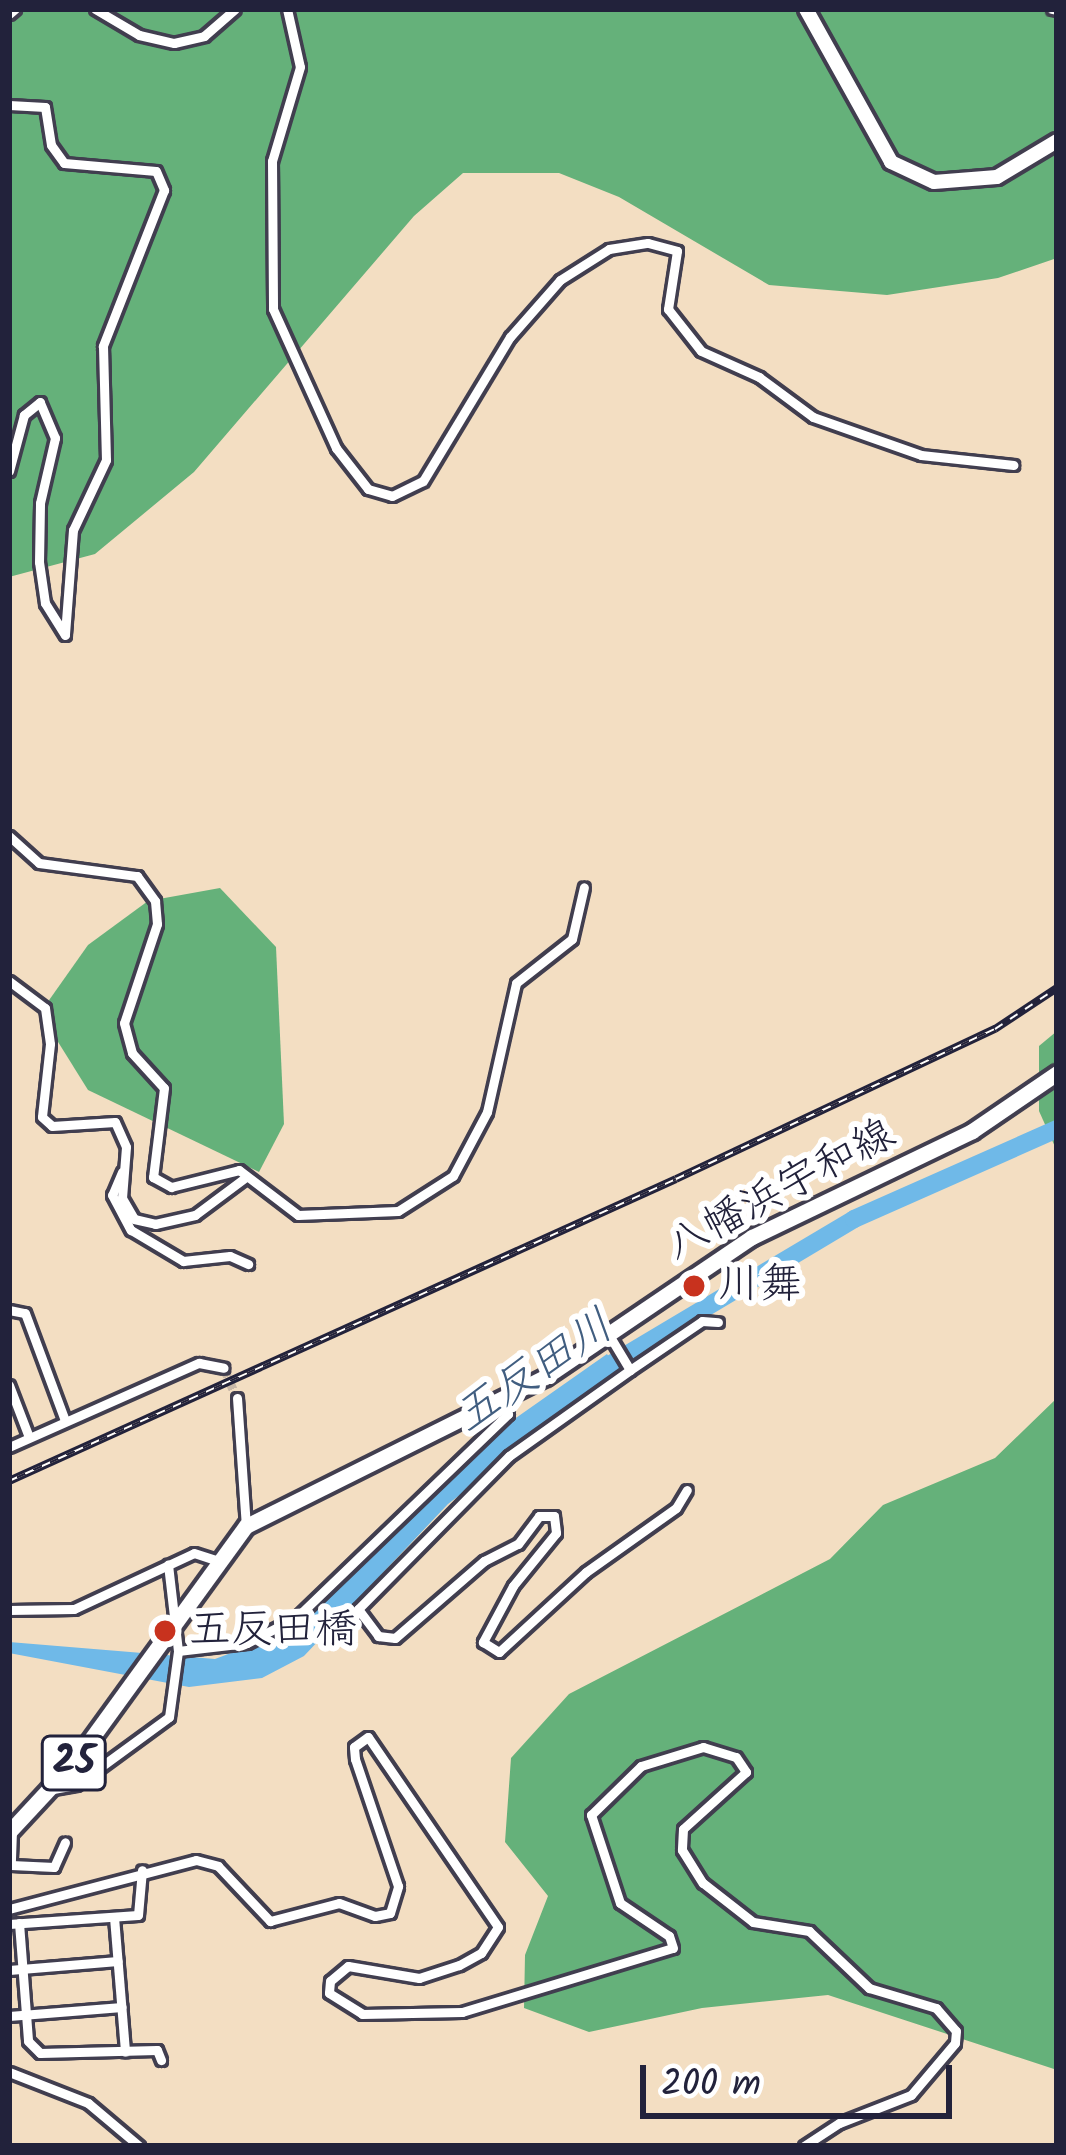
<!DOCTYPE html>
<meta charset="utf-8">
<style>
body{margin:0}
#map{position:relative;width:1066px;height:2155px;overflow:hidden;background:#f3dec2;font-family:Kalam,"Klee One",sans-serif}
div>[style]{position:absolute}
.forest>*{inset:0;background:#65b17a}
.water>*{inset:0;background:#6fb9e8}
.river>*{height:18px;margin:-9px;padding:0 9px;transform-origin:9px;border-radius:9px;background:#6fb9e8}
.street-tunnel>*{height:9px;margin-top:-4.5px;transform-origin:0;background:repeating-linear-gradient(90deg,#c9b8a7 0 9px,transparent 0 13.5px)}
.roads{filter:drop-shadow(3px 0 #413e4f) drop-shadow(-3px 0 #413e4f) drop-shadow(0 3px #413e4f) drop-shadow(0 -3px #413e4f)}
.street>*{height:9px;margin:-4.5px;padding:0 4.5px;transform-origin:4.5px;border-radius:4.5px;background:#fff}
.secondary>*{height:14px;margin:-7px;padding:0 7px;transform-origin:7px;border-radius:7px;background:#fff}
.primary>*{height:15px;margin:-7.5px;padding:0 7.5px;transform-origin:7.5px;border-radius:7.5px;background:#fff}
.rail>*{height:8px;margin-top:-4px;transform-origin:0;background:repeating-linear-gradient(90deg,#fff 0 9px,#22223b 0 18px);box-sizing:border-box;border-block:3px solid #22223b}
.dots>*{width:33px;height:33px;translate:-50% -50%;box-sizing:border-box;border:6px solid #fff;border-radius:50%}
span{translate:-50% -50%;white-space:nowrap;text-align:center;line-height:1.15;-webkit-text-stroke:12px #fff;paint-order:stroke}
.shield-label span{padding:3px 9px;background:#fff;border:3px solid;border-radius:9px;-webkit-text-stroke-width:0}
.shield-label{font-size:39px;color:#22223b;font-weight:700}
.street-label{font-size:42px;color:#22223b}
.poi-label{font-size:42px;color:#22223b}
.left{translate:0 -50%;text-align:left}
.water-label{font-size:45px;color:#415e80;font-style:italic}
.frame{position:absolute;inset:0;border:12px solid #22223b;pointer-events:none}
.scale{position:absolute;left:640px;top:2065px;width:312px;height:54px;box-sizing:border-box;border:6px solid #22223b;border-top:0;padding-left:15px;font-size:36px;line-height:42px;white-space:nowrap;color:#22223b;-webkit-text-stroke:9px #fff;paint-order:stroke}
</style>
<div id="map">
<div class="forest">
<div style="clip-path:polygon(9px 9px,1057px 9px,1057px 258px,998px 278px,887px 295px,769px 285px,619px 197px,559px 173px,463px 173px,414px 216px,194px 472px,95px 554px,9px 577px)"></div>
<div style="clip-path:polygon(220px 888px,276px 947px,284px 1124px,259px 1172px,88px 1090px,40px 1013px,88px 945px,148px 901px)"></div>
<div style="clip-path:polygon(1057px 1031px,1057px 1149px,1056px 1149px,1039px 1111px,1039px 1046px)"></div>
<div style="clip-path:polygon(1057px 1398px,1057px 2070px,828px 1995px,702px 2008px,589px 2032px,524px 2008px,525px 1955px,548px 1896px,505px 1842px,511px 1758px,569px 1694px,830px 1559px,883px 1505px,995px 1458px)"></div>
</div>
<div class="water">
<div style="clip-path:polygon(607px 1354px,619px 1373px,448px 1504px,304px 1656px,262px 1678px,189px 1687px,9px 1653px,9px 1642px,215px 1659px,278px 1635px,366px 1563px,490px 1436px)"></div>
</div>
<div class="river">
<div style="left:596px;top:1373px;width:300px;rotate:-30.8deg"></div>
<div style="left:854px;top:1219px;width:222px;rotate:-23.9deg"></div>
</div>
<div class="street-tunnel">
<div style="left:224px;top:1368px;width:33px;rotate:67deg"></div>
</div>
<div class="roads">
<div class="street">
<div style="left:95px;top:9px;width:51px;rotate:30.6deg"></div>
<div style="left:139px;top:35px;width:36px;rotate:13deg"></div>
<div style="left:174px;top:43px;width:31px;rotate:-13deg"></div>
<div style="left:204px;top:36px;width:41px;rotate:-41.1deg"></div>
<div style="left:287px;top:9px;width:59px;rotate:77.4deg"></div>
<div style="left:300px;top:67px;width:98px;rotate:106.6deg"></div>
<div style="left:272px;top:161px;width:148px;rotate:89.6deg"></div>
<div style="left:273px;top:309px;width:153px;rotate:65.6deg"></div>
<div style="left:336px;top:448px;width:52px;rotate:52deg"></div>
<div style="left:368px;top:489px;width:25px;rotate:16deg"></div>
<div style="left:392px;top:496px;width:34px;rotate:-26deg"></div>
<div style="left:423px;top:481px;width:168px;rotate:-58.9deg"></div>
<div style="left:510px;top:337px;width:76px;rotate:-48.7deg"></div>
<div style="left:560px;top:280px;width:58px;rotate:-32.3deg"></div>
<div style="left:609px;top:249px;width:39px;rotate:-9deg"></div>
<div style="left:648px;top:243px;width:30px;rotate:15deg"></div>
<div style="left:677px;top:251px;width:59px;rotate:98.8deg"></div>
<div style="left:668px;top:309px;width:53px;rotate:51.8deg"></div>
<div style="left:701px;top:351px;width:64px;rotate:24.1deg"></div>
<div style="left:759px;top:377px;width:67px;rotate:36.5deg"></div>
<div style="left:813px;top:417px;width:114px;rotate:19.4deg"></div>
<div style="left:921px;top:455px;width:93px;rotate:6.2deg"></div>
<div style="left:1052px;top:9px;width:5px;rotate:11deg"></div>
<div style="left:9px;top:14px;width:8px;rotate:-40deg"></div>
<div style="left:9px;top:105px;width:36px;rotate:3deg"></div>
<div style="left:45px;top:107px;width:38px;rotate:81deg"></div>
<div style="left:51px;top:145px;width:22px;rotate:54deg"></div>
<div style="left:64px;top:163px;width:92px;rotate:5deg"></div>
<div style="left:156px;top:171px;width:21px;rotate:67deg"></div>
<div style="left:164px;top:190px;width:168px;rotate:111.4deg"></div>
<div style="left:103px;top:346px;width:114px;rotate:88.5deg"></div>
<div style="left:106px;top:460px;width:77px;rotate:115.2deg"></div>
<div style="left:73px;top:530px;width:105px;rotate:94.4deg"></div>
<div style="left:65px;top:635px;width:38px;rotate:-122deg"></div>
<div style="left:45px;top:603px;width:41px;rotate:-98.3deg"></div>
<div style="left:39px;top:562px;width:59px;rotate:-89deg"></div>
<div style="left:40px;top:503px;width:67px;rotate:-77deg"></div>
<div style="left:55px;top:438px;width:39px;rotate:-113deg"></div>
<div style="left:40px;top:402px;width:21px;rotate:141deg"></div>
<div style="left:24px;top:415px;width:58px;rotate:105deg"></div>
<div style="left:9px;top:836px;width:40px;rotate:42deg"></div>
<div style="left:39px;top:863px;width:99px;rotate:7.6deg"></div>
<div style="left:137px;top:876px;width:31px;rotate:54deg"></div>
<div style="left:155px;top:901px;width:23px;rotate:85deg"></div>
<div style="left:157px;top:924px;width:104px;rotate:108.4deg"></div>
<div style="left:124px;top:1023px;width:31px;rotate:75deg"></div>
<div style="left:132px;top:1053px;width:47px;rotate:47.6deg"></div>
<div style="left:164px;top:1088px;width:90px;rotate:97deg"></div>
<div style="left:153px;top:1177px;width:21px;rotate:29deg"></div>
<div style="left:171px;top:1187px;width:70px;rotate:-14deg"></div>
<div style="left:239px;top:1170px;width:74px;rotate:37.3deg"></div>
<div style="left:298px;top:1215px;width:100px;rotate:-2.3deg"></div>
<div style="left:398px;top:1211px;width:65px;rotate:-32.5deg"></div>
<div style="left:453px;top:1176px;width:72px;rotate:-62deg"></div>
<div style="left:487px;top:1112px;width:132px;rotate:-77.3deg"></div>
<div style="left:516px;top:983px;width:71px;rotate:-38.2deg"></div>
<div style="left:572px;top:939px;width:53px;rotate:-77deg"></div>
<div style="left:9px;top:981px;width:45px;rotate:36.9deg"></div>
<div style="left:45px;top:1008px;width:36px;rotate:82deg"></div>
<div style="left:50px;top:1044px;width:73px;rotate:96.3deg"></div>
<div style="left:42px;top:1117px;width:13px;rotate:42deg"></div>
<div style="left:52px;top:1126px;width:63px;rotate:-3.6deg"></div>
<div style="left:115px;top:1122px;width:27px;rotate:66deg"></div>
<div style="left:126px;top:1147px;width:51px;rotate:94.5deg"></div>
<div style="left:122px;top:1198px;width:24px;rotate:60deg"></div>
<div style="left:134px;top:1219px;width:22px;rotate:13deg"></div>
<div style="left:155px;top:1224px;width:41px;rotate:-12.7deg"></div>
<div style="left:195px;top:1215px;width:64px;rotate:-36.7deg"></div>
<div style="left:122px;top:1172px;width:25px;rotate:113deg"></div>
<div style="left:112px;top:1195px;width:40px;rotate:62deg"></div>
<div style="left:131px;top:1230px;width:61px;rotate:30.8deg"></div>
<div style="left:183px;top:1261px;width:47px;rotate:-6.1deg"></div>
<div style="left:230px;top:1256px;width:20px;rotate:24deg"></div>
<div style="left:9px;top:1310px;width:16px;rotate:11deg"></div>
<div style="left:25px;top:1313px;width:112px;rotate:69.6deg"></div>
<div style="left:609px;top:1335px;width:41px;rotate:59deg"></div>
<div style="left:630px;top:1370px;width:148px;rotate:144.6deg"></div>
<div style="left:509px;top:1456px;width:215px;rotate:134.6deg"></div>
<div style="left:358px;top:1609px;width:34px;rotate:53deg"></div>
<div style="left:378px;top:1636px;width:17px;rotate:7deg"></div>
<div style="left:395px;top:1638px;width:118px;rotate:-40.9deg"></div>
<div style="left:484px;top:1561px;width:38px;rotate:-27deg"></div>
<div style="left:518px;top:1544px;width:35px;rotate:-53deg"></div>
<div style="left:539px;top:1516px;width:15px"></div>
<div style="left:554px;top:1516px;width:17px;rotate:83deg"></div>
<div style="left:556px;top:1533px;width:68px;rotate:129.1deg"></div>
<div style="left:513px;top:1586px;width:64px;rotate:118.2deg"></div>
<div style="left:483px;top:1642px;width:19px;rotate:32deg"></div>
<div style="left:499px;top:1652px;width:118px;rotate:-42.6deg"></div>
<div style="left:586px;top:1572px;width:110px;rotate:-35.4deg"></div>
<div style="left:676px;top:1508px;width:21px;rotate:-59deg"></div>
<div style="left:630px;top:1370px;width:87px;rotate:-34.2deg"></div>
<div style="left:702px;top:1321px;width:16px;rotate:4deg"></div>
<div style="left:9px;top:1385px;width:56px;rotate:69deg"></div>
<div style="left:237px;top:1398px;width:128px;rotate:86deg"></div>
<div style="left:9px;top:1447px;width:208px;rotate:-23.9deg"></div>
<div style="left:199px;top:1363px;width:25px;rotate:11deg"></div>
<div style="left:9px;top:1610px;width:65px;rotate:-0.9deg"></div>
<div style="left:74px;top:1609px;width:132px;rotate:-25deg"></div>
<div style="left:194px;top:1553px;width:23px;rotate:18deg"></div>
<div style="left:178px;top:1651px;width:69px;rotate:-6.6deg"></div>
<div style="left:247px;top:1643px;width:56px;rotate:-27.5deg"></div>
<div style="left:297px;top:1617px;width:293px;rotate:-43.9deg"></div>
<div style="left:508px;top:1414px;width:16px;rotate:-117deg"></div>
<div style="left:53px;top:1789px;width:23px;rotate:-10deg"></div>
<div style="left:76px;top:1785px;width:115px;rotate:-36.2deg"></div>
<div style="left:169px;top:1717px;width:67px;rotate:-82.2deg"></div>
<div style="left:178px;top:1651px;width:87px;rotate:-96.6deg"></div>
<div style="left:12px;top:1830px;width:35px;rotate:92deg"></div>
<div style="left:11px;top:1865px;width:43px;rotate:2.7deg"></div>
<div style="left:54px;top:1867px;width:27px;rotate:-66deg"></div>
<div style="left:9px;top:1909px;width:193px;rotate:-14.7deg"></div>
<div style="left:196px;top:1860px;width:23px;rotate:15deg"></div>
<div style="left:218px;top:1866px;width:76px;rotate:46.6deg"></div>
<div style="left:270px;top:1921px;width:71px;rotate:-14.6deg"></div>
<div style="left:339px;top:1903px;width:38px;rotate:20deg"></div>
<div style="left:375px;top:1916px;width:15px;rotate:-11deg"></div>
<div style="left:390px;top:1913px;width:28px;rotate:-73deg"></div>
<div style="left:398px;top:1886px;width:134px;rotate:-108.7deg"></div>
<div style="left:355px;top:1759px;width:12px;rotate:-95deg"></div>
<div style="left:354px;top:1747px;width:17px;rotate:-36deg"></div>
<div style="left:368px;top:1737px;width:230px;rotate:55.6deg"></div>
<div style="left:498px;top:1927px;width:31px;rotate:123deg"></div>
<div style="left:481px;top:1953px;width:25px;rotate:151deg"></div>
<div style="left:459px;top:1965px;width:42px;rotate:162deg"></div>
<div style="left:419px;top:1978px;width:72px;rotate:-170.4deg"></div>
<div style="left:348px;top:1966px;width:23px;rotate:140deg"></div>
<div style="left:330px;top:1981px;width:12px;rotate:95deg"></div>
<div style="left:329px;top:1993px;width:39px;rotate:32deg"></div>
<div style="left:362px;top:2014px;width:100px;rotate:-1.1deg"></div>
<div style="left:462px;top:2012px;width:220px;rotate:-16.9deg"></div>
<div style="left:673px;top:1948px;width:13px;rotate:-108deg"></div>
<div style="left:669px;top:1936px;width:59px;rotate:-146deg"></div>
<div style="left:620px;top:1903px;width:93px;rotate:-108.2deg"></div>
<div style="left:591px;top:1815px;width:70px;rotate:-44.4deg"></div>
<div style="left:641px;top:1766px;width:65px;rotate:-17deg"></div>
<div style="left:703px;top:1747px;width:34px;rotate:17deg"></div>
<div style="left:736px;top:1757px;width:18px;rotate:56deg"></div>
<div style="left:746px;top:1772px;width:85px;rotate:137.9deg"></div>
<div style="left:683px;top:1829px;width:21px;rotate:93deg"></div>
<div style="left:682px;top:1850px;width:39px;rotate:58deg"></div>
<div style="left:703px;top:1883px;width:63px;rotate:38deg"></div>
<div style="left:753px;top:1922px;width:57px;rotate:9.1deg"></div>
<div style="left:809px;top:1931px;width:83px;rotate:43.5deg"></div>
<div style="left:869px;top:1988px;width:70px;rotate:16.6deg"></div>
<div style="left:936px;top:2008px;width:30px;rotate:49deg"></div>
<div style="left:956px;top:2031px;width:12px;rotate:95deg"></div>
<div style="left:955px;top:2043px;width:68px;rotate:130.2deg"></div>
<div style="left:911px;top:2095px;width:77px;rotate:158.7deg"></div>
<div style="left:839px;top:2123px;width:42px;rotate:146.7deg"></div>
<div style="left:114px;top:1917px;width:135px;rotate:85.3deg"></div>
<div style="left:19px;top:1923px;width:118px;rotate:85.6deg"></div>
<div style="left:28px;top:2041px;width:17px;rotate:45deg"></div>
<div style="left:40px;top:2053px;width:117px;rotate:-1.5deg"></div>
<div style="left:157px;top:2050px;width:11px;rotate:68deg"></div>
<div style="left:9px;top:1924px;width:129px;rotate:-4deg"></div>
<div style="left:138px;top:1915px;width:45px;rotate:-84.9deg"></div>
<div style="left:9px;top:1970px;width:109px;rotate:-4.7deg"></div>
<div style="left:9px;top:2016px;width:113px;rotate:-4.6deg"></div>
<div style="left:9px;top:2072px;width:85px;rotate:21.4deg"></div>
<div style="left:88px;top:2103px;width:67px;rotate:40.1deg"></div>
</div>
<div class="secondary">
<div style="left:806px;top:9px;width:175px;rotate:60.9deg"></div>
<div style="left:891px;top:162px;width:47px;rotate:24.9deg"></div>
<div style="left:934px;top:182px;width:63px;rotate:-4.5deg"></div>
<div style="left:997px;top:177px;width:70px;rotate:-31deg"></div>
</div>
<div class="primary">
<div style="left:9px;top:1832px;width:97px;rotate:-47.1deg"></div>
<div style="left:75px;top:1761px;width:291px;rotate:-54deg"></div>
<div style="left:246px;top:1526px;width:334px;rotate:-26.5deg"></div>
<div style="left:545px;top:1377px;width:250px;rotate:-34.1deg"></div>
<div style="left:752px;top:1237px;width:244px;rotate:-25.7deg"></div>
<div style="left:972px;top:1131px;width:103px;rotate:-34.3deg"></div>
</div>
</div>
<div class="rail">
<div style="left:9px;top:1481px;width:732px;rotate:-24.36deg"></div>
<div style="left:676px;top:1179px;width:353px;rotate:-25.2deg"></div>
<div style="left:995px;top:1029px;width:74px;rotate:-33.5deg"></div>
</div>
<div class="dots">
<div style="left:694px;top:1286px;background:#c8321e"></div>
<div style="left:165px;top:1631px;background:#c8321e"></div>
</div>
<div class="shield-label">
<span style="left:74px;top:1763px">25</span>
</div>
<div class="street-label">
<span style="left:781px;top:1191px;rotate:-28deg">八幡浜宇和線</span>
</div>
<div class="poi-label">
<span class="left" style="left:718px;top:1286px">川舞</span>
<span class="left" style="left:189px;top:1631px">五反田橋</span>
</div>
<div class="water-label">
<span style="left:535px;top:1373px;rotate:-34deg">五反田川</span>
</div>
<div class="frame"></div>
<div class="scale">200 m</div>
</div>
